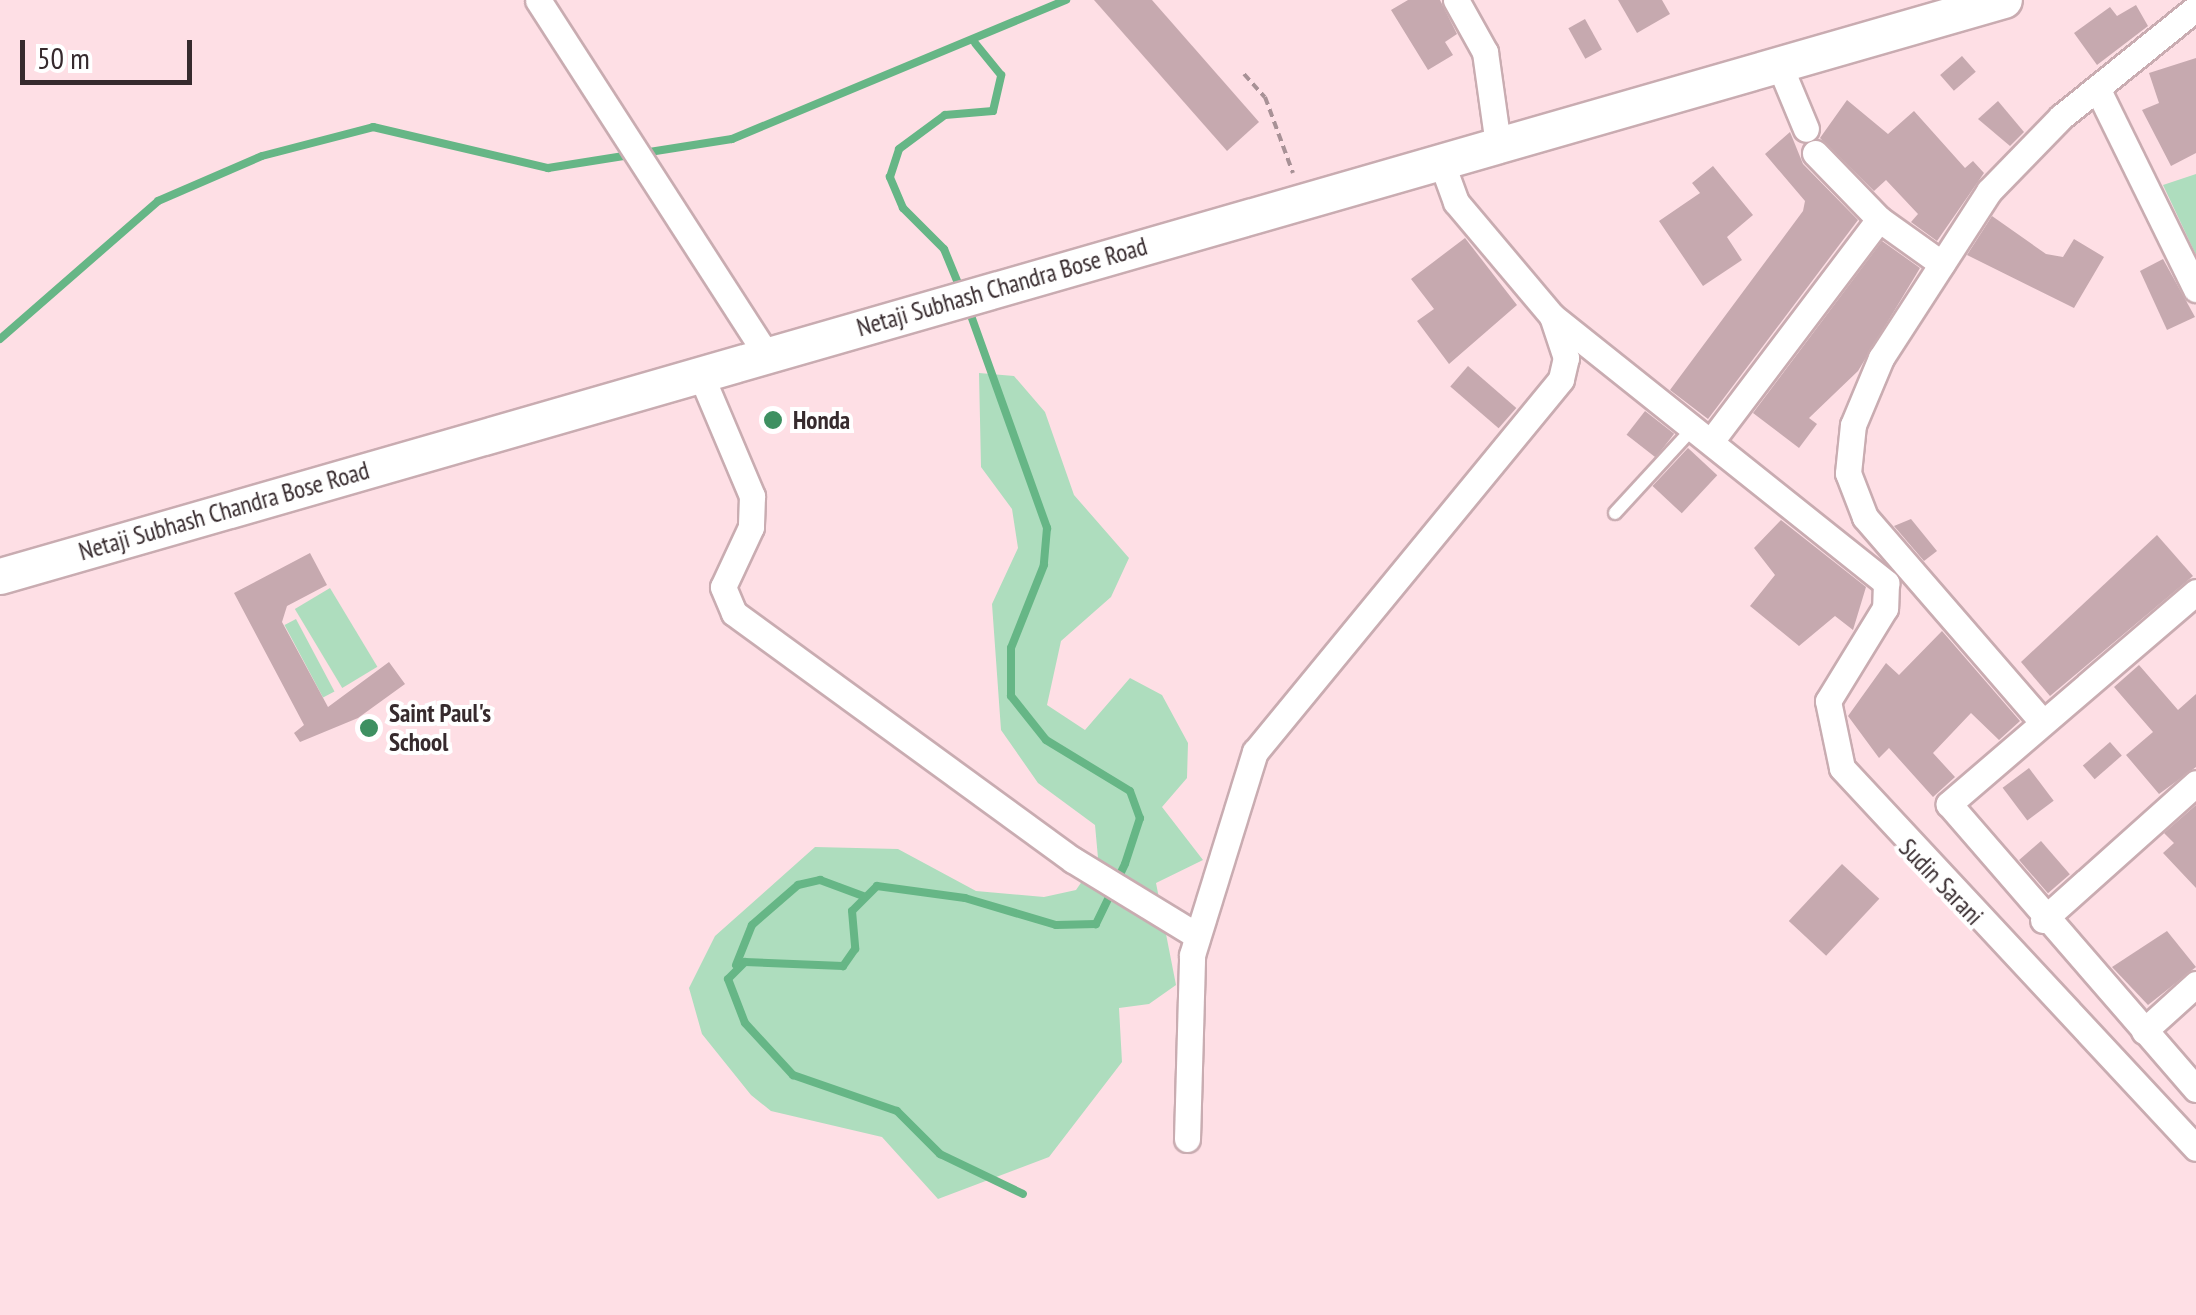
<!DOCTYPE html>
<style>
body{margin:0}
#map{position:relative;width:2196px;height:1315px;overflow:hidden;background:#fedfe5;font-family:"PT Sans Narrow",sans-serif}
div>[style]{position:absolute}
.green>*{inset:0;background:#aeddbe;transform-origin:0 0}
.stream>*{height:8px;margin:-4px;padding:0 4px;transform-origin:4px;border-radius:4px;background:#66b686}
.building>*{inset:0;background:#c6a9af;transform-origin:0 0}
.path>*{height:4px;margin-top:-2px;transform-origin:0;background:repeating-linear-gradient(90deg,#a89196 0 8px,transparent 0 13px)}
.roads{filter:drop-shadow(2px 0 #c9acb1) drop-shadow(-2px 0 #c9acb1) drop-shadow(0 2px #c9acb1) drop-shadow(0 -2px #c9acb1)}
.lane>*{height:12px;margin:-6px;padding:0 6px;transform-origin:6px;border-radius:6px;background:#fff}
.street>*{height:25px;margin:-12.5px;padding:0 12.5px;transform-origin:12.5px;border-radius:12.5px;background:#fff}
.secondary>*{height:35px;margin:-17.5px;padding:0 17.5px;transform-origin:17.5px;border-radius:17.5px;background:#fff}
.dots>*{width:28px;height:28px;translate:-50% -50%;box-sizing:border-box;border:5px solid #fff;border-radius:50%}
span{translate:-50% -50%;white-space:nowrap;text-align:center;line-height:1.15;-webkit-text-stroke:8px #fff;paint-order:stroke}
.street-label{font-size:25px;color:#362a2d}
.poi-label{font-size:25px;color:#362a2d;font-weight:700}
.left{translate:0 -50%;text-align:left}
.scale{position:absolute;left:20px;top:40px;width:172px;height:45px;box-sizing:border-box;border:5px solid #362a2d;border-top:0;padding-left:12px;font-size:30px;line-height:35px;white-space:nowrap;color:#362a2d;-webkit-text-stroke:8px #fff;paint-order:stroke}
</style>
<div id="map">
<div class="green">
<div style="clip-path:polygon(2196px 174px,2196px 255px,2163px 185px)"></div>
<div style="clip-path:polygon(979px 373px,1014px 376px,1045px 412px,1074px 495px,1129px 558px,1111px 597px,1061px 641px,1047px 705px,1085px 730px,1130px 678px,1162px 695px,1188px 743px,1187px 778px,1162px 807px,1203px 860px,1156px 883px,1176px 985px,1149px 1004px,1119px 1008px,1122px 1062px,1049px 1157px,938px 1199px,882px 1137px,771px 1111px,751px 1095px,702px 1034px,689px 988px,715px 936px,815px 847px,898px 849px,976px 891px,1044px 897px,1076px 890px,1098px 858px,1095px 825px,1038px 783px,1001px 730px,992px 604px,1018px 548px,1012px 509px,981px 467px)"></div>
<div style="left:330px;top:588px;width:92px;height:41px;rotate:59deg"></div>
<div style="left:296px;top:619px;width:82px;height:13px;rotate:62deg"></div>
</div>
<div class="stream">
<div style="left:643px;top:153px;width:90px;rotate:-8.9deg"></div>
<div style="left:732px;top:139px;width:362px;rotate:-22.6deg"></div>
<div style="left:960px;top:288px;width:42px;rotate:-112.3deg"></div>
<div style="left:944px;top:249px;width:58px;rotate:-135deg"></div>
<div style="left:903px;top:208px;width:34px;rotate:-113deg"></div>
<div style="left:890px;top:177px;width:29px;rotate:-72deg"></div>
<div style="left:899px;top:149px;width:57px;rotate:-36.5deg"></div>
<div style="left:945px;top:115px;width:48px;rotate:-4.8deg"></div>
<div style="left:993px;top:111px;width:37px;rotate:-77deg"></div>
<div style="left:1001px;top:75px;width:41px;rotate:-129.1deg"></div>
<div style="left:969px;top:310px;width:232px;rotate:70.3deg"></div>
<div style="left:1047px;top:528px;width:37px;rotate:95deg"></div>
<div style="left:1044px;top:565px;width:89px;rotate:111.7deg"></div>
<div style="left:1011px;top:648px;width:48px;rotate:90deg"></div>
<div style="left:1011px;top:696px;width:56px;rotate:51.5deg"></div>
<div style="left:1046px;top:740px;width:98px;rotate:31.3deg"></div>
<div style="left:1130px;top:791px;width:29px;rotate:70deg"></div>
<div style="left:1140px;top:818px;width:48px;rotate:108.1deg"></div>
<div style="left:1125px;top:864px;width:67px;rotate:115.8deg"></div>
<div style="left:1096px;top:924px;width:40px;rotate:178.6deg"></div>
<div style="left:1056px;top:925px;width:95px;rotate:-163.5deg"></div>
<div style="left:965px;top:898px;width:89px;rotate:-172.2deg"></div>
<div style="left:877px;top:886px;width:35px;rotate:135deg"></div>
<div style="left:852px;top:911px;width:38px;rotate:85deg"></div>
<div style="left:855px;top:949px;width:21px;rotate:125deg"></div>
<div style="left:843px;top:966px;width:98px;rotate:-177.7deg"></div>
<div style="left:745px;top:962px;width:24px;rotate:135deg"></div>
<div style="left:728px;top:979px;width:47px;rotate:68.9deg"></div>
<div style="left:745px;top:1023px;width:71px;rotate:47.3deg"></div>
<div style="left:793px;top:1075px;width:110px;rotate:19.1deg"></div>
<div style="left:897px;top:1111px;width:61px;rotate:45deg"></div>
<div style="left:940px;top:1154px;width:92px;rotate:25.7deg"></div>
<div style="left:0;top:339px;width:210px;rotate:-41.1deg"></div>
<div style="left:158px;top:201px;width:113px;rotate:-23.4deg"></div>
<div style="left:262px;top:156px;width:115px;rotate:-14.6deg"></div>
<div style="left:373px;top:127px;width:180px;rotate:13.2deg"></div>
<div style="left:548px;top:168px;width:83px;rotate:-9deg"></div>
<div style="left:736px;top:965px;width:43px;rotate:-68.2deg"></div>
<div style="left:752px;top:925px;width:61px;rotate:-41deg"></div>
<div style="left:798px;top:885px;width:23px;rotate:-13deg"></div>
<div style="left:820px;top:880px;width:46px;rotate:20.4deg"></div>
</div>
<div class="building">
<div style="clip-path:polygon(1094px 0,1152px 0,1259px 122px,1227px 151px)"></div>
<div style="clip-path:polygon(1408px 0,1440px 0,1457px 34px,1445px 42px,1453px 55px,1428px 70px,1391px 10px)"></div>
<div style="clip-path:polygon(1618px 0,1662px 0,1670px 14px,1637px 33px)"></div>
<div style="clip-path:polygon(2136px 5px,2148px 26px,2097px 65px,2074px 33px,2110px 7px,2117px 16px)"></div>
<div style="left:1585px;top:19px;width:35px;height:19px;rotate:61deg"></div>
<div style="left:1962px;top:56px;width:21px;height:29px;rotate:49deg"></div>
<div style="clip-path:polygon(2196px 58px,2196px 153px,2171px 166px,2142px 110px,2159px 103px,2149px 73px)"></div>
<div style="clip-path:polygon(1847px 100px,1888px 134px,1914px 111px,1965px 168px,1973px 161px,1984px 173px,1937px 241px,1911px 222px,1918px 214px,1886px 180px,1874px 191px,1820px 138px)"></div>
<div style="clip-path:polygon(1998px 101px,2024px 132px,2010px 146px,1978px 119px)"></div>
<div style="clip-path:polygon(1790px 132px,1803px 164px,1858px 220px,1708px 419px,1670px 390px,1803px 211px,1805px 201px,1765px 154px)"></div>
<div style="clip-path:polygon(1713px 166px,1753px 215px,1727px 237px,1742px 260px,1703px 286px,1659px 221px,1700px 193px,1692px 183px)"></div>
<div style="clip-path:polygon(1992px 216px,2046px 254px,2063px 257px,2074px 239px,2104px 257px,2074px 308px,1967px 255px)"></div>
<div style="clip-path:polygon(1465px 238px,1517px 305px,1449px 364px,1417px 321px,1434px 309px,1411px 279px)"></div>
<div style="clip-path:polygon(1882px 241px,1920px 268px,1858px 371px,1809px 418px,1817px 424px,1799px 448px,1753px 413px)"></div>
<div style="clip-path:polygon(2163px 259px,2195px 317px,2167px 330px,2140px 271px)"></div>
<div style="left:1468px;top:366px;width:64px;height:27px;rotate:41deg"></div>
<div style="left:1645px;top:411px;width:37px;height:30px;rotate:38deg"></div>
<div style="left:1688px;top:448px;width:40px;height:52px;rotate:43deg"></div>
<div style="clip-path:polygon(1911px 519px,1937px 551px,1924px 561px,1894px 526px)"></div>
<div style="clip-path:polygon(1781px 520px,1866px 587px,1853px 630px,1835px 616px,1799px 646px,1750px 606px,1775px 575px,1754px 548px)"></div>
<div style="clip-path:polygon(2157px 535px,2193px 576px,2050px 696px,2021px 662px)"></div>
<div style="clip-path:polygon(310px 553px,327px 585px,287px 606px,282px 622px,328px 707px,389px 662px,405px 684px,358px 718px,300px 742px,294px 733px,304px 725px,234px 593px)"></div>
<div style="clip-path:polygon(1942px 631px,2020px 721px,1999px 740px,1971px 713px,1933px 753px,1955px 777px,1933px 797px,1889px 748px,1879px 758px,1848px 716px,1886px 663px,1899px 675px)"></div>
<div style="clip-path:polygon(2139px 665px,2178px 710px,2196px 694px,2196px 767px,2159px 794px,2126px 755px,2153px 732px,2114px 687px)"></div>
<div style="left:2110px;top:742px;width:18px;height:36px;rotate:49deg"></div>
<div style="left:2029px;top:768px;width:41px;height:33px;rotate:53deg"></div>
<div style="clip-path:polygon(2196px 805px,2196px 888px,2163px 853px,2174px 843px,2164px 833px)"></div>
<div style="left:2041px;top:841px;width:44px;height:29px;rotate:49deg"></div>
<div style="left:1842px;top:864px;width:51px;height:78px;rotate:43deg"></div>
<div style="clip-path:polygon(2167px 931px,2196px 967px,2148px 1005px,2112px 967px)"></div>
</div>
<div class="path">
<div style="left:1244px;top:74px;width:31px;rotate:48deg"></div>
<div style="left:1265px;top:97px;width:81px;rotate:69.8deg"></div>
</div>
<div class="roads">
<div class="lane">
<div style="left:1615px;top:513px;width:117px;rotate:-47.4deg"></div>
</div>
<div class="street">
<div style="left:538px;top:0;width:422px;rotate:57.2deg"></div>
<div style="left:1456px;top:0;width:60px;rotate:60.9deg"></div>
<div style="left:1485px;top:52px;width:94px;rotate:82deg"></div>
<div style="left:1779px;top:64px;width:70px;rotate:67.4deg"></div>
<div style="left:2098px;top:90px;width:222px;rotate:63.8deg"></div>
<div style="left:1815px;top:153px;width:92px;rotate:45.9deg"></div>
<div style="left:1879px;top:219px;width:77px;rotate:35.5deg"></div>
<div style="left:1441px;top:161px;width:44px;rotate:69.9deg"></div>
<div style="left:1456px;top:202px;width:149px;rotate:49.9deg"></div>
<div style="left:1552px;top:316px;width:428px;rotate:38.6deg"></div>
<div style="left:1886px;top:583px;width:25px;rotate:92deg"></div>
<div style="left:1885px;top:608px;width:109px;rotate:121.5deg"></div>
<div style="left:1828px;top:701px;width:68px;rotate:78.2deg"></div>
<div style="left:1842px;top:768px;width:519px;rotate:47.03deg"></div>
<div style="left:700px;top:373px;width:134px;rotate:67.1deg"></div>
<div style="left:752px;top:496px;width:31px;rotate:92deg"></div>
<div style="left:751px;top:527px;width:66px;rotate:115deg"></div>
<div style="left:723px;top:587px;width:28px;rotate:67deg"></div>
<div style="left:734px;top:613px;width:419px;rotate:36.1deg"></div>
<div style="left:1073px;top:860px;width:144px;rotate:31.4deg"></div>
<div style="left:1712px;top:440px;width:277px;rotate:-52.9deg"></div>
<div style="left:2196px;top:592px;width:326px;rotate:139.4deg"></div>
<div style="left:1949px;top:804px;width:377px;rotate:49.1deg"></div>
<div style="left:2039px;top:718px;width:266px;rotate:-130.9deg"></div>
<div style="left:1865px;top:517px;width:47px;rotate:-111.1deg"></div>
<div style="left:1848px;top:473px;width:48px;rotate:-84.1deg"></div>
<div style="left:1853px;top:425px;width:73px;rotate:-67.3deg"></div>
<div style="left:1881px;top:358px;width:199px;rotate:-57.1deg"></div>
<div style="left:1989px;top:191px;width:103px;rotate:-45.8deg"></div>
<div style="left:2061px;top:117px;width:174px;rotate:-38.9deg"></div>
<div style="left:2043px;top:920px;width:205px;rotate:-41.8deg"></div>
<div style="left:2144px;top:1031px;width:70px;rotate:-42.1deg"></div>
<div style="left:1187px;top:1139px;width:184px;rotate:-88.4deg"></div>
<div style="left:1192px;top:955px;width:213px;rotate:-72.8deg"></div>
<div style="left:1255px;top:752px;width:482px;rotate:-50.6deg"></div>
<div style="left:1561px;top:379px;width:22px;rotate:-77deg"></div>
<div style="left:1566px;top:358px;width:44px;rotate:-108.4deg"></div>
</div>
<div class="secondary">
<div style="left:0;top:576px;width:2085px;rotate:-16.04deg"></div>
</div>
</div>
<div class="dots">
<div style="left:773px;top:420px;background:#3e9061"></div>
<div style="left:369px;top:728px;background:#3e9061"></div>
</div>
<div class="street-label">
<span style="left:1002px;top:287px;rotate:-16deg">Netaji Subhash Chandra Bose Road</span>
<span style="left:224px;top:511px;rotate:-16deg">Netaji Subhash Chandra Bose Road</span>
<span style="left:1941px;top:882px;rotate:46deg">Sudin Sarani</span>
</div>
<div class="poi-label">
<span class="left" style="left:793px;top:420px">Honda</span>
<span class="left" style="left:389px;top:728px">Saint Paul's<br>School</span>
</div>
<div class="scale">50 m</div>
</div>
